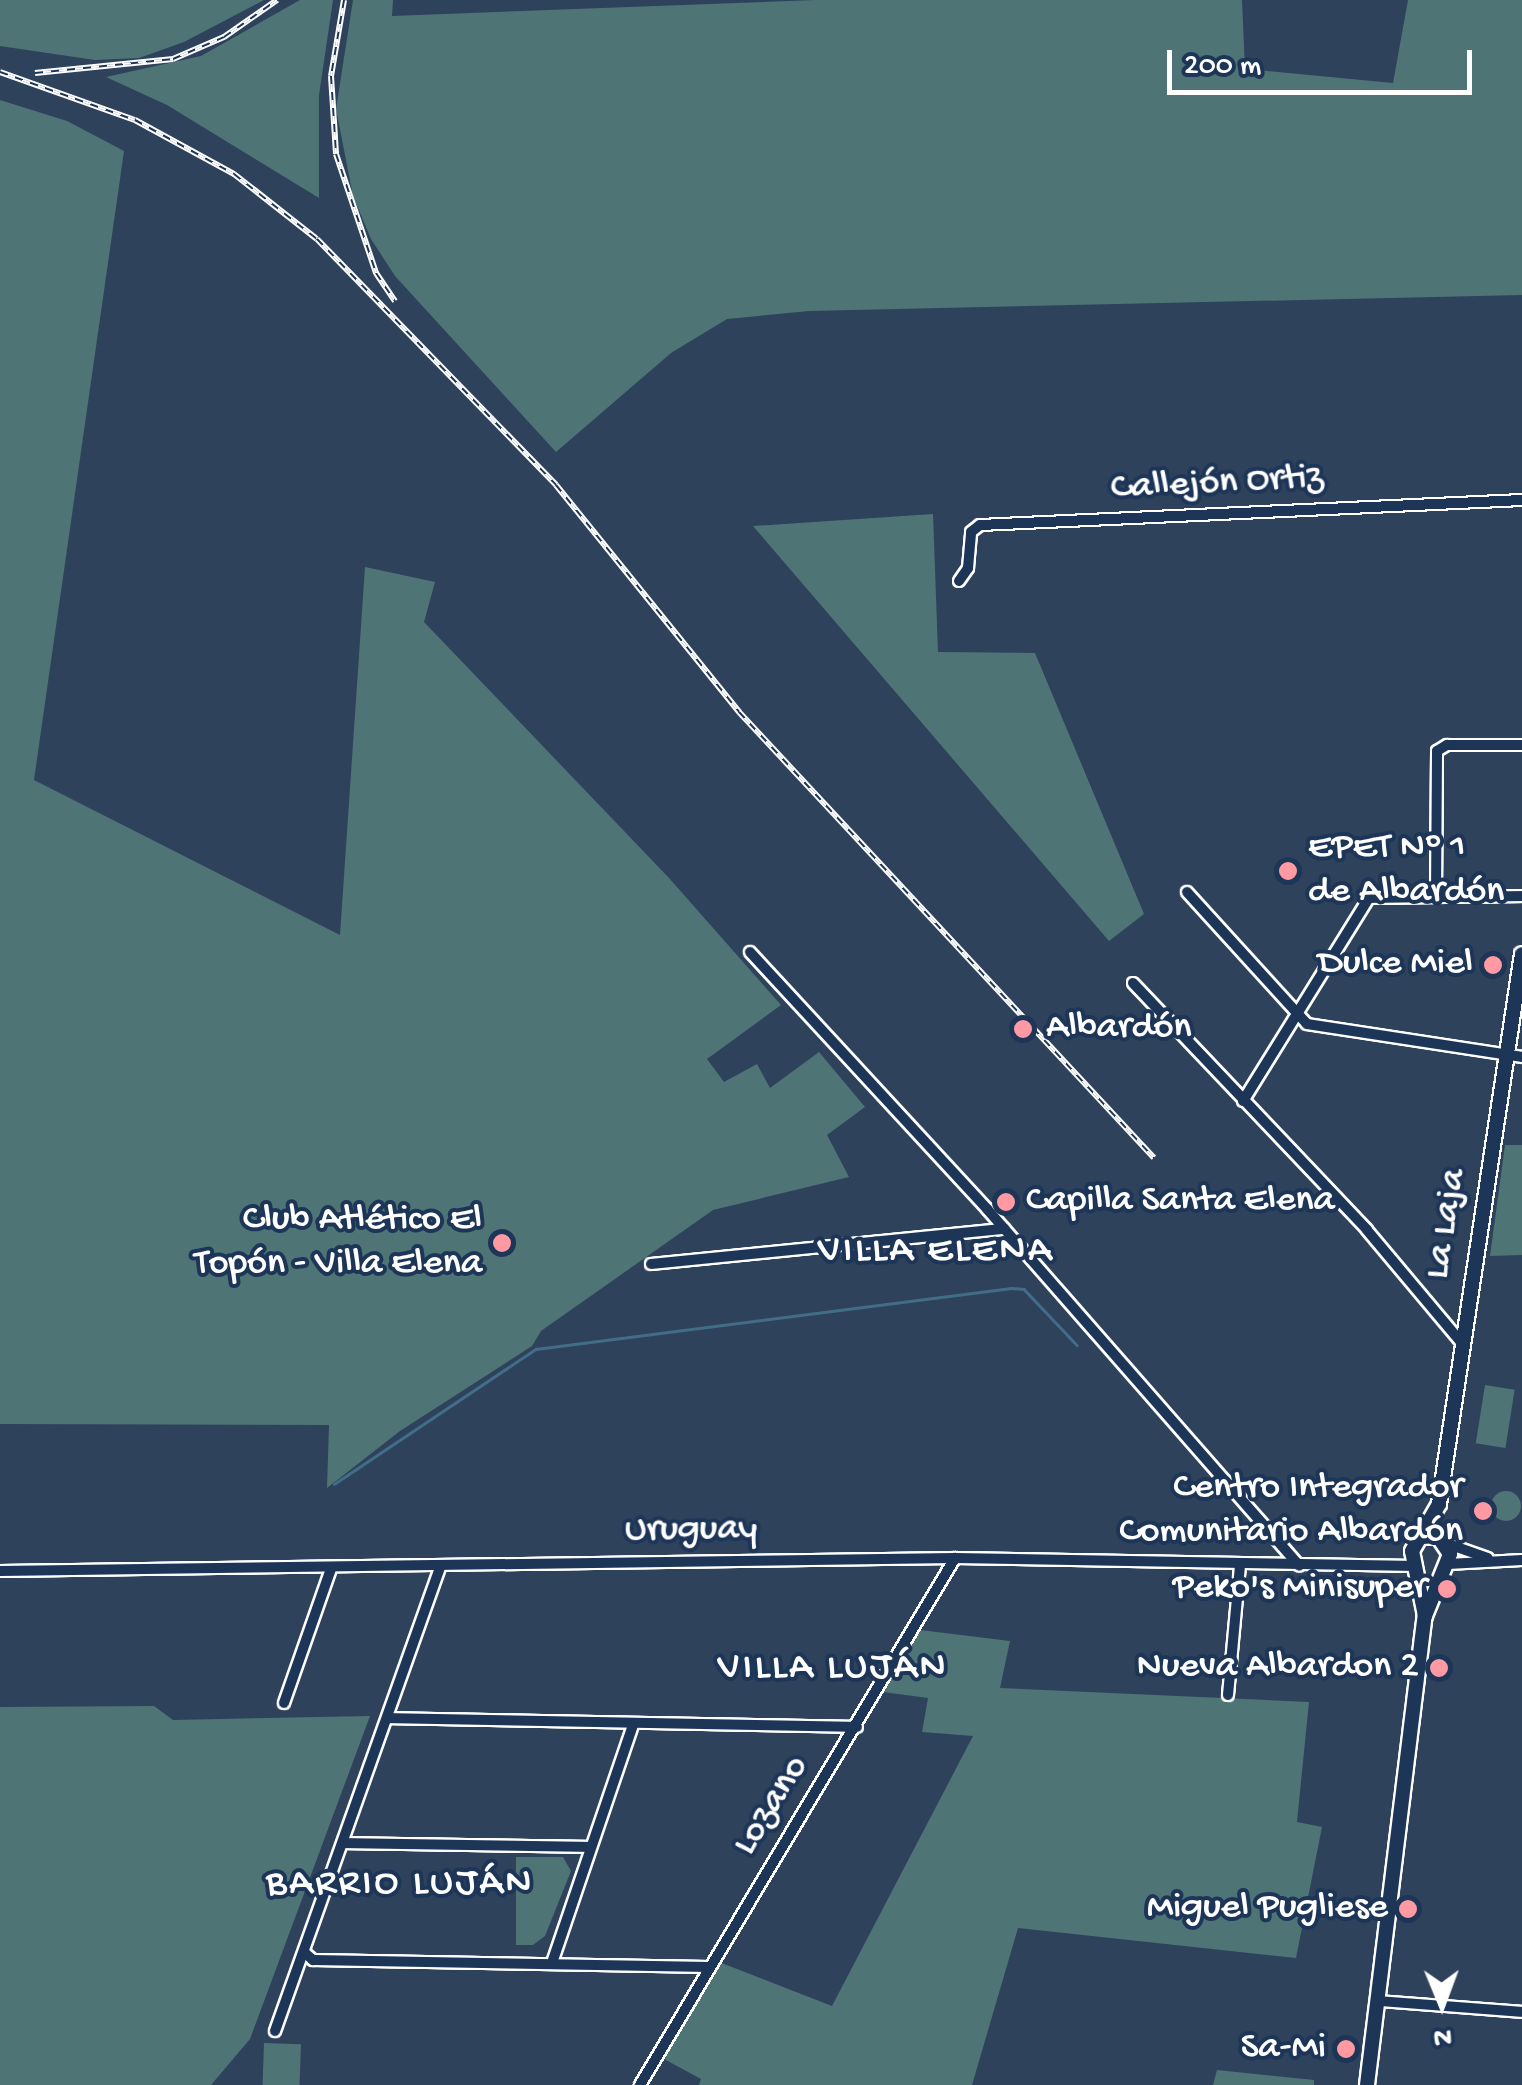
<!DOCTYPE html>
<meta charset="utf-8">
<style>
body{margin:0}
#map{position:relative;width:1522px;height:2085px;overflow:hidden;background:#2f425c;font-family:"Gochi Hand",sans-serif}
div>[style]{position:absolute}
.green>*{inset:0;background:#4e7476;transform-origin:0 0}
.round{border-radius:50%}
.stream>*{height:2.5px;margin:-1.25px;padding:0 1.25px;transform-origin:1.25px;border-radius:1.25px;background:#426d89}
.roads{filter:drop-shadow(2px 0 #fff) drop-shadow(-2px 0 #fff) drop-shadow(0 2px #fff) drop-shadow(0 -2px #fff)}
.minor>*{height:10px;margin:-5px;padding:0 5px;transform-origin:5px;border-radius:5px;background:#1d3557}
.secondary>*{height:14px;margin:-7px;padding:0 7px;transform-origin:7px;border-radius:7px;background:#1d3557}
.rail>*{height:6px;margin-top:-3px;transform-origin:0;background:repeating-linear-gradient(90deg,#1d3557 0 8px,#fff 0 16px);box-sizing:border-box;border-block:2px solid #fff}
.dots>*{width:28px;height:28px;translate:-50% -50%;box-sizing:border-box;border:5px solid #1d3557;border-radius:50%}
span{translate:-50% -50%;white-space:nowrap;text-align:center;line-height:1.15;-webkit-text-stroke:8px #1d3557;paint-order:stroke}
.street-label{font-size:38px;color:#fff}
.poi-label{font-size:38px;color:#fff}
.left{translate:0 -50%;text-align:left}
.right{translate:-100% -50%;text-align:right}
.neighbourhood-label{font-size:40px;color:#fff;letter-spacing:2.5px}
.north{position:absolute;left:1392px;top:1955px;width:100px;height:100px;-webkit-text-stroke:8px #1d3557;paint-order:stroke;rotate:179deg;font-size:28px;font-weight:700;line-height:40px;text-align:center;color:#fff}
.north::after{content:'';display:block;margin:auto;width:35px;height:45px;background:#fff;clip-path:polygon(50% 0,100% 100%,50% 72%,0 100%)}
.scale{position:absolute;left:1167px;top:50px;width:305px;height:45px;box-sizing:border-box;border:5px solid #fff;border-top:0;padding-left:12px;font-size:30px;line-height:35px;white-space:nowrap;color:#fff;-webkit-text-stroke:8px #1d3557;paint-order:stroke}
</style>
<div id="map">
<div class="green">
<div style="clip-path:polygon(0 0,264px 0,184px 42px,139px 58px,95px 60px,0 46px)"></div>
<div style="clip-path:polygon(300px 0,333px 0,319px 95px,319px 198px,167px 105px,106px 77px,201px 56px)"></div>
<div style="clip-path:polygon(353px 0,393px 0,392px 16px,815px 0,1242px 0,1245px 69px,1393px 83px,1408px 0,1522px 0,1522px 295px,809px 311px,727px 319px,671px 353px,556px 452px,395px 276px,371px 239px,353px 196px,336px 109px)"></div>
<div style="clip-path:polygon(0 100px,67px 121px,124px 151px,34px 780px,340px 935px,365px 567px,435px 582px,424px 622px,669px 878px,781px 1005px,707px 1059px,724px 1082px,757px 1064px,770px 1088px,819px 1052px,865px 1107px,827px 1135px,849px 1177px,713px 1210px,541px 1331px,532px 1346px,400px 1431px,327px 1488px,329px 1425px,0 1424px)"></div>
<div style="clip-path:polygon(933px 514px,938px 652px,1035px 653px,1144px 914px,1109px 941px,753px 526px)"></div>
<div style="clip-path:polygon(1505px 1145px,1522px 1145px,1522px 1255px,1490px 1256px)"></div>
<div style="left:1485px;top:1385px;width:30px;height:59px;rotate:9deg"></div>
<div class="round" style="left:1491px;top:1491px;width:30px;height:30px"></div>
<div style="clip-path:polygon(920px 1630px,1010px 1641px,1000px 1688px,1309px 1702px,1297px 1822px,1322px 1827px,1296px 1958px,1018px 1928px,972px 2085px,699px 2085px,701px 2079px,664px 2059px,719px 1962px,832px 2006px,973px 1736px,922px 1732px,928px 1698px,883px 1692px)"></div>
<div style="clip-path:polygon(154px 1706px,173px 1720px,370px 1716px,250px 2039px,211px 2085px,0 2085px,0 1707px)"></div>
<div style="clip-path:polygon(516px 1857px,563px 1857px,571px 1871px,545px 1936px,533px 1945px,516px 1945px)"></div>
<div style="left:264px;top:2043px;width:37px;height:42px;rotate:2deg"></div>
<div style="clip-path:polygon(1217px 2070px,1314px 2080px,1314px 2085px,1213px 2085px)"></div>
</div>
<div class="stream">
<div style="left:334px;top:1484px;width:243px;rotate:-33.8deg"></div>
<div style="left:536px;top:1349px;width:479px;rotate:-7.3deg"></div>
<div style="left:1011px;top:1288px;width:13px;rotate:4deg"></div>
<div style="left:1024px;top:1289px;width:77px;rotate:46.6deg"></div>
</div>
<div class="roads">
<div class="minor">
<div style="left:959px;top:581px;width:16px;rotate:-55deg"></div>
<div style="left:968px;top:568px;width:36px;rotate:-85deg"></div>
<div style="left:971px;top:532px;width:11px;rotate:-38deg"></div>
<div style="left:980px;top:525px;width:543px;rotate:-2.64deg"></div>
<div style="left:1187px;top:892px;width:178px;rotate:47.7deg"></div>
<div style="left:1307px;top:1024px;width:218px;rotate:8.7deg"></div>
<div style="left:1436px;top:896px;width:145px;rotate:-89.6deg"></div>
<div style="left:1437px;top:751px;width:12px;rotate:-31deg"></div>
<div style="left:1447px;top:745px;width:75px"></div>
<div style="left:750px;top:952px;width:350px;rotate:47.3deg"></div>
<div style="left:987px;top:1209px;width:474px;rotate:48.8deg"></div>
<div style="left:1133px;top:983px;width:340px;rotate:46.5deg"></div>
<div style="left:1367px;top:1230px;width:146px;rotate:50deg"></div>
<div style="left:1243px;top:1101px;width:239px;rotate:-58.2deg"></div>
<div style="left:1369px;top:898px;width:153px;rotate:-0.7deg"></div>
<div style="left:651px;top:1264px;width:355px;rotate:-5.7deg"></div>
<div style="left:1448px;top:1544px;width:42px;rotate:19.3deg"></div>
<div style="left:1448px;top:1564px;width:74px;rotate:-3.1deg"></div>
<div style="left:0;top:1571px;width:955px;rotate:-0.78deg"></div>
<div style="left:955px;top:1558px;width:461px;rotate:1deg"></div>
<div style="left:1228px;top:1695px;width:131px;rotate:-84.7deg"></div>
<div style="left:284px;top:1703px;width:142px;rotate:-70.7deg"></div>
<div style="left:388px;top:1718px;width:469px;rotate:1.1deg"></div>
<div style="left:344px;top:1843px;width:246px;rotate:0.9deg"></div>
<div style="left:305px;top:1953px;width:11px;rotate:41deg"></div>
<div style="left:313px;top:1960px;width:396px;rotate:1deg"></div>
<div style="left:552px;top:1963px;width:251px;rotate:-71.2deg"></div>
<div style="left:1379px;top:2001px;width:143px;rotate:4.4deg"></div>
<div style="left:275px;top:2031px;width:494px;rotate:-70.4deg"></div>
<div style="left:640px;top:2085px;width:614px;rotate:-59.13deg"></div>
</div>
<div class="secondary">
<div style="left:1425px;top:1616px;width:66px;rotate:-101.3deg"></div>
<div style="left:1412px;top:1551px;width:54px;rotate:-60.1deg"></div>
<div style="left:1439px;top:1504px;width:556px;rotate:-81.42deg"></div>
<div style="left:1367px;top:2085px;width:473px;rotate:-83deg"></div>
<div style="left:1425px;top:1616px;width:67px;rotate:-68deg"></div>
<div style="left:1450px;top:1554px;width:22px;rotate:-124deg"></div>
<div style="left:1438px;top:1536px;width:16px;rotate:176deg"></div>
</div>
</div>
<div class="rail">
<div style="left:344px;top:0;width:77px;rotate:99.7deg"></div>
<div style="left:331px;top:76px;width:78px;rotate:86.3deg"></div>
<div style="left:336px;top:154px;width:126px;rotate:71.4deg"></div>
<div style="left:376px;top:273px;width:34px;rotate:56deg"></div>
<div style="left:0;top:72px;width:143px;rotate:19.6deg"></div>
<div style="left:135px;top:120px;width:113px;rotate:28.6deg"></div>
<div style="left:234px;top:174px;width:105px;rotate:38.1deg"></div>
<div style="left:317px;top:239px;width:343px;rotate:45.8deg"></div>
<div style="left:556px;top:485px;width:292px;rotate:51.1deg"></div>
<div style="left:739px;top:712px;width:609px;rotate:47.06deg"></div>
<div style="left:35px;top:73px;width:139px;rotate:-5.8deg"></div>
<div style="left:173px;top:59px;width:56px;rotate:-23.3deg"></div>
<div style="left:224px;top:37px;width:65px;rotate:-34.9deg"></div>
</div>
<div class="dots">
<div style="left:1288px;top:871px;background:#ff9aa2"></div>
<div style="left:1493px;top:965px;background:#ff9aa2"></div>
<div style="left:1023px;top:1029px;background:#ff9aa2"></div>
<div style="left:1006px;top:1202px;background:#ff9aa2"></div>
<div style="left:502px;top:1243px;background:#ff9aa2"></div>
<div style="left:1483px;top:1511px;background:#ff9aa2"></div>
<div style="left:1447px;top:1589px;background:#ff9aa2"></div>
<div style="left:1439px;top:1668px;background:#ff9aa2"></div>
<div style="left:1408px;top:1909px;background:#ff9aa2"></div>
<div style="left:1346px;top:2049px;background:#ff9aa2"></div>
</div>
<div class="street-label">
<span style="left:1217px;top:484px;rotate:-3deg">Callejón Ortiz</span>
<span style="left:1447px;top:1224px;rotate:-81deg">La Laja</span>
<span style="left:691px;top:1531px;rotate:-1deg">Uruguay</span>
<span style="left:772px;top:1806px;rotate:-58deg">Lozano</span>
</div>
<div class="poi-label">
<span class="left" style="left:1308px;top:871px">EPET Nº 1<br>de Albardón</span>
<span class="right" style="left:1473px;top:965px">Dulce Miel</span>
<span class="left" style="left:1046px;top:1029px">Albardón</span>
<span class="left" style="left:1026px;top:1202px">Capilla Santa Elena</span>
<span class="right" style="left:482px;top:1243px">Club Atlético El<br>Topón - Villa Elena</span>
<span class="right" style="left:1463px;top:1511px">Centro Integrador<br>Comunitario Albardón</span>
<span class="right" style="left:1427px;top:1589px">Peko's Minisuper</span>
<span class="right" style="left:1419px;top:1668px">Nueva Albardon 2</span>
<span class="right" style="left:1388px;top:1909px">Miguel Pugliese</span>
<span class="right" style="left:1326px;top:2049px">Sa-Mi</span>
</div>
<div class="neighbourhood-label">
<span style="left:936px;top:1252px">VILLA ELENA</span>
<span style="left:833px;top:1669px">VILLA LUJÁN</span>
<span style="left:400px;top:1885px">BARRIO LUJÁN</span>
</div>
<div class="north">N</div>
<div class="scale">200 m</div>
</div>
